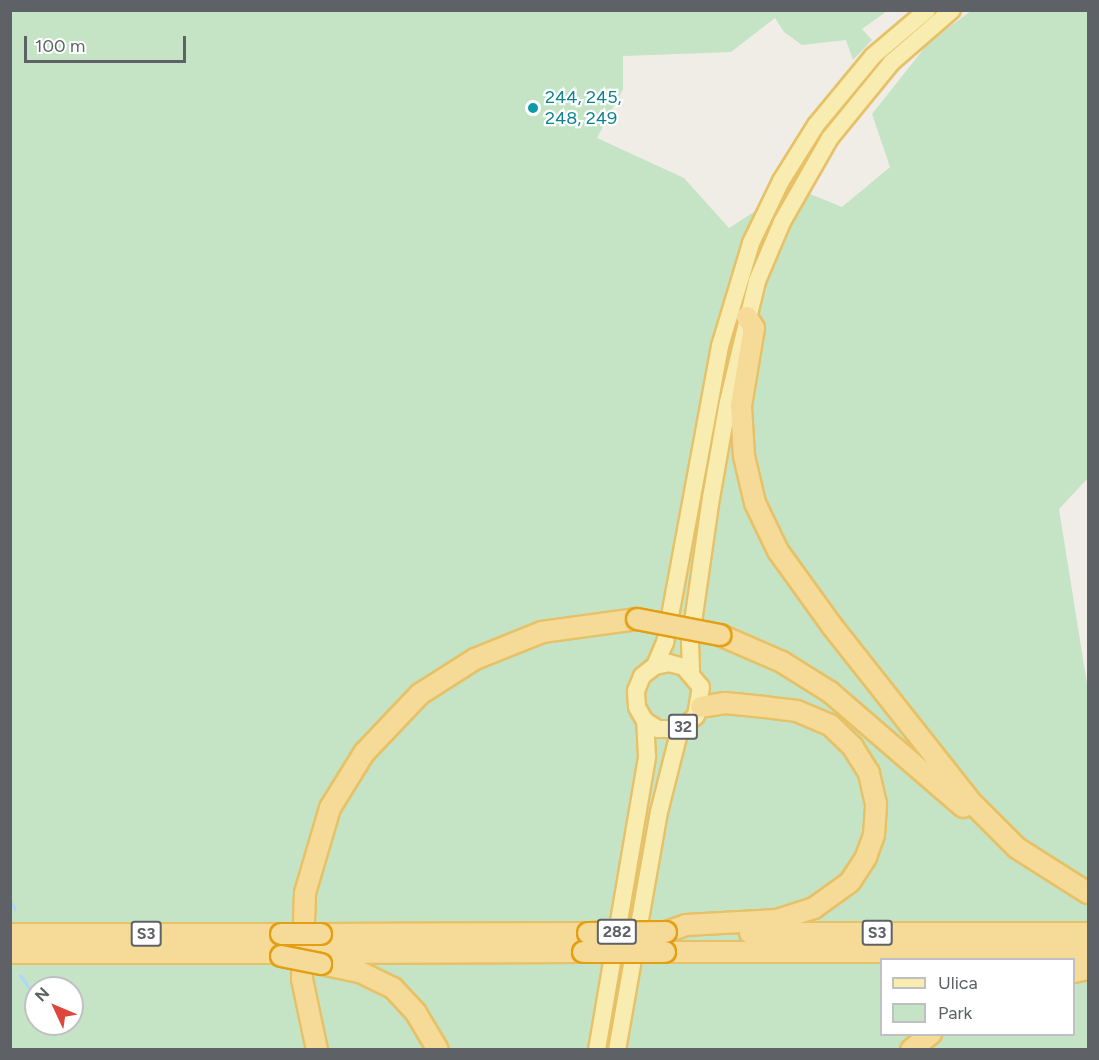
<!DOCTYPE html>
<style>
body{margin:0}
#map{position:relative;width:1099px;height:1060px;overflow:hidden;background:#efede6;font-family:Figtree,sans-serif}
div>[style]{position:absolute}
.green>*{inset:0;background:#c5e4c5}
.stream>*{height:3px;margin:-1.5px;padding:0 1.5px;transform-origin:1.5px;border-radius:1.5px;background:#acd9f9}
.roads{filter:drop-shadow(2px 0 #e7c167) drop-shadow(-2px 0 #e7c167) drop-shadow(0 2px #e7c167) drop-shadow(0 -2px #e7c167)}
.major>*{height:16px;margin:-8px;padding:0 8px;transform-origin:8px;border-radius:8px;background:#f9ecb1}
.highway>*{height:20px;margin:-10px;padding:0 10px;transform-origin:10px;border-radius:10px;background:#f5db97}
.bridges{filter:drop-shadow(2px 0 #e49e11) drop-shadow(-2px 0 #e49e11) drop-shadow(0 2px #e49e11) drop-shadow(0 -2px #e49e11)}
.highway-bridge>*{height:20px;margin:-10px;padding:0 10px;transform-origin:10px;border-radius:10px;background:#f5db97}
.dots>*{width:16px;height:16px;translate:-50% -50%;box-sizing:border-box;border:3px solid #fff;border-radius:50%}
span{translate:-50% -50%;white-space:nowrap;text-align:center;line-height:1.15;-webkit-text-stroke:4.5px #fff;paint-order:stroke}
.shield-label span{padding:2px 4px;background:#fff;border:2px solid;border-radius:4px;-webkit-text-stroke-width:0}
.shield-label{font-size:16px;color:#5e6165;font-weight:700}
.culture-label{font-size:18px;color:#0d838f}
.left{translate:0 -50%;text-align:left}
.frame{position:absolute;inset:0;border:12px solid #5e6165;pointer-events:none}
.legend{position:absolute;left:880px;top:958px;width:195px;height:78px;box-sizing:border-box;background:#fff;border:2px solid #bfc0c1;margin:0;padding:8px 10px;list-style:none;font-size:18px;color:#5e6165}
.legend li{display:flex;align-items:center;gap:12px;height:30px}
.legend b{width:30px;border:2px solid #bfc0c1}
.north{position:absolute;left:24px;top:976px;width:60px;height:60px;box-sizing:border-box;background:#fff;border:2px solid #bfc0c1;border-radius:50%;rotate:314deg;font-size:16px;font-weight:700;line-height:24px;text-align:center;color:#5e6165}
.north::after{content:'';display:block;margin:auto;width:21px;height:27px;background:#dd483e;clip-path:polygon(50% 0,100% 100%,50% 72%,0 100%)}
.scale{position:absolute;left:24px;top:36px;width:162px;height:27px;box-sizing:border-box;border:3px solid #5e6165;border-top:0;padding-left:8px;font-size:18px;line-height:21px;white-space:nowrap;color:#5e6165;-webkit-text-stroke:4px #fff;paint-order:stroke}
</style>
<div id="map">
<div class="green">
<div style="clip-path:polygon(evenodd,10px 11px,887px 11px,862px 29px,872px 40px,853px 60px,846px 40px,802px 45px,784px 32px,775px 18px,731px 52px,623px 56px,623px 89px,597px 138px,684px 178px,729px 228px,793px 187px,842px 207px,890px 167px,872px 114px,930px 41px,971px 11px,1088px 11px,1088px 478px,1059px 509px,1088px 690px,1088px 1049px,11px 1049px,10px 11px,882px 960px,1074px 960px,1074px 1034px,882px 1034px,882px 960px,10px 11px,36px 988px,72px 988px,72px 1024px,36px 1024px,36px 988px)"></div>
</div>
<div class="stream">
<div style="left:10px;top:901px;width:9px;rotate:58deg"></div>
<div style="left:20px;top:975px;width:17px;rotate:54deg"></div>
</div>
<div class="roads">
<div class="major">
<div style="left:655px;top:666px;width:14px;rotate:-12deg"></div>
<div style="left:669px;top:663px;width:16px;rotate:15deg"></div>
<div style="left:684px;top:667px;width:26px;rotate:50deg"></div>
<div style="left:701px;top:687px;width:29px;rotate:100deg"></div>
<div style="left:696px;top:716px;width:21px;rotate:141deg"></div>
<div style="left:680px;top:729px;width:22px;rotate:180deg"></div>
<div style="left:658px;top:729px;width:15px;rotate:-148deg"></div>
<div style="left:645px;top:721px;width:16px;rotate:-120deg"></div>
<div style="left:637px;top:707px;width:16px;rotate:-94deg"></div>
<div style="left:636px;top:691px;width:16px;rotate:-68deg"></div>
<div style="left:642px;top:676px;width:16px;rotate:-38deg"></div>
<div style="left:655px;top:666px;width:25px;rotate:-67deg"></div>
<div style="left:665px;top:643px;width:302px;rotate:-79.5deg"></div>
<div style="left:720px;top:346px;width:108px;rotate:-73.2deg"></div>
<div style="left:751px;top:243px;width:69px;rotate:-64.2deg"></div>
<div style="left:781px;top:181px;width:66px;rotate:-58deg"></div>
<div style="left:816px;top:125px;width:89px;rotate:-50.4deg"></div>
<div style="left:873px;top:56px;width:71px;rotate:-40.4deg"></div>
<div style="left:691px;top:671px;width:28px;rotate:-92deg"></div>
<div style="left:690px;top:643px;width:147px;rotate:-81.8deg"></div>
<div style="left:711px;top:498px;width:97px;rotate:-80deg"></div>
<div style="left:728px;top:402px;width:124px;rotate:-76.5deg"></div>
<div style="left:757px;top:281px;width:64px;rotate:-67deg"></div>
<div style="left:782px;top:222px;width:97px;rotate:-60.3deg"></div>
<div style="left:830px;top:138px;width:98px;rotate:-50.8deg"></div>
<div style="left:892px;top:62px;width:79px;rotate:-40.9deg"></div>
<div style="left:597px;top:1050px;width:298px;rotate:-80.3deg"></div>
<div style="left:647px;top:756px;width:35px;rotate:-93deg"></div>
<div style="left:617px;top:1050px;width:242px;rotate:-80deg"></div>
<div style="left:659px;top:812px;width:86px;rotate:-75.8deg"></div>
</div>
<div class="highway">
<div style="left:747px;top:317px;width:13px;rotate:58deg"></div>
<div style="left:754px;top:328px;width:79px;rotate:99.5deg"></div>
<div style="left:741px;top:406px;width:50px;rotate:86.6deg"></div>
<div style="left:744px;top:456px;width:48px;rotate:76.8deg"></div>
<div style="left:755px;top:503px;width:53px;rotate:64.4deg"></div>
<div style="left:778px;top:551px;width:92px;rotate:54.2deg"></div>
<div style="left:832px;top:626px;width:223px;rotate:51.7deg"></div>
<div style="left:970px;top:801px;width:66px;rotate:45deg"></div>
<div style="left:1017px;top:848px;width:84px;rotate:32.4deg"></div>
<div style="left:720px;top:635px;width:68px;rotate:23.5deg"></div>
<div style="left:782px;top:662px;width:57px;rotate:32deg"></div>
<div style="left:830px;top:692px;width:176px;rotate:40.8deg"></div>
<div style="left:666px;top:932px;width:21px;rotate:-19deg"></div>
<div style="left:686px;top:925px;width:91px;rotate:-3.1deg"></div>
<div style="left:777px;top:920px;width:39px;rotate:-18deg"></div>
<div style="left:814px;top:908px;width:44px;rotate:-35.8deg"></div>
<div style="left:850px;top:882px;width:30px;rotate:-57deg"></div>
<div style="left:866px;top:857px;width:23px;rotate:-70deg"></div>
<div style="left:874px;top:835px;width:31px;rotate:-86deg"></div>
<div style="left:876px;top:804px;width:32px;rotate:-103deg"></div>
<div style="left:869px;top:773px;width:31px;rotate:-122deg"></div>
<div style="left:853px;top:747px;width:32px;rotate:-136deg"></div>
<div style="left:830px;top:725px;width:36px;rotate:-157deg"></div>
<div style="left:797px;top:711px;width:32px;rotate:-173deg"></div>
<div style="left:765px;top:707px;width:40px;rotate:-174.3deg"></div>
<div style="left:725px;top:703px;width:24px;rotate:171deg"></div>
<div style="left:750px;top:933px;width:338px"></div>
<div style="left:10px;top:934px;width:271px"></div>
<div style="left:321px;top:934px;width:267px;rotate:-0.2deg"></div>
<div style="left:665px;top:952px;width:423px"></div>
<div style="left:10px;top:953px;width:271px"></div>
<div style="left:321px;top:953px;width:262px;rotate:-0.2deg"></div>
<div style="left:321px;top:964px;width:40px;rotate:12deg"></div>
<div style="left:360px;top:972px;width:37px;rotate:26deg"></div>
<div style="left:393px;top:988px;width:34px;rotate:47deg"></div>
<div style="left:416px;top:1013px;width:43px;rotate:59.3deg"></div>
<div style="left:1074px;top:972px;width:14px;rotate:-12deg"></div>
<div style="left:317px;top:1050px;width:73px;rotate:-101.9deg"></div>
<div style="left:302px;top:979px;width:86px;rotate:-88deg"></div>
<div style="left:305px;top:893px;width:89px;rotate:-73.6deg"></div>
<div style="left:330px;top:808px;width:65px;rotate:-58.3deg"></div>
<div style="left:364px;top:753px;width:81px;rotate:-46.5deg"></div>
<div style="left:420px;top:694px;width:65px;rotate:-32.5deg"></div>
<div style="left:475px;top:659px;width:72px;rotate:-21.9deg"></div>
<div style="left:542px;top:632px;width:96px;rotate:-7.8deg"></div>
<div style="left:911px;top:1050px;width:26px;rotate:-39deg"></div>
</div>
</div>
<div class="bridges">
<div class="highway-bridge">
<div style="left:637px;top:619px;width:85px;rotate:10.9deg"></div>
<div style="left:588px;top:933px;width:78px;rotate:-0.7deg"></div>
<div style="left:281px;top:934px;width:40px"></div>
<div style="left:583px;top:952px;width:82px"></div>
<div style="left:281px;top:956px;width:41px;rotate:11.3deg"></div>
</div>
</div>
<div class="dots">
<div style="left:533px;top:108px;background:#0f9aa8"></div>
</div>
<div class="shield-label">
<span style="left:683px;top:727px">32</span>
<span style="left:617px;top:932px">282</span>
<span style="left:877px;top:933px">S3</span>
<span style="left:146px;top:934px">S3</span>
</div>
<div class="culture-label">
<span class="left" style="left:545px;top:108px">244, 245,<br>248, 249</span>
</div>
<div class="frame"></div>
<ul class="legend">
<li><b style="height:8px;background:#f9ecb1"></b>Ulica</li>
<li><b style="height:16px;background:#c5e4c5"></b>Park</li>
</ul>
<div class="north">N</div>
<div class="scale">100 m</div>
</div>
